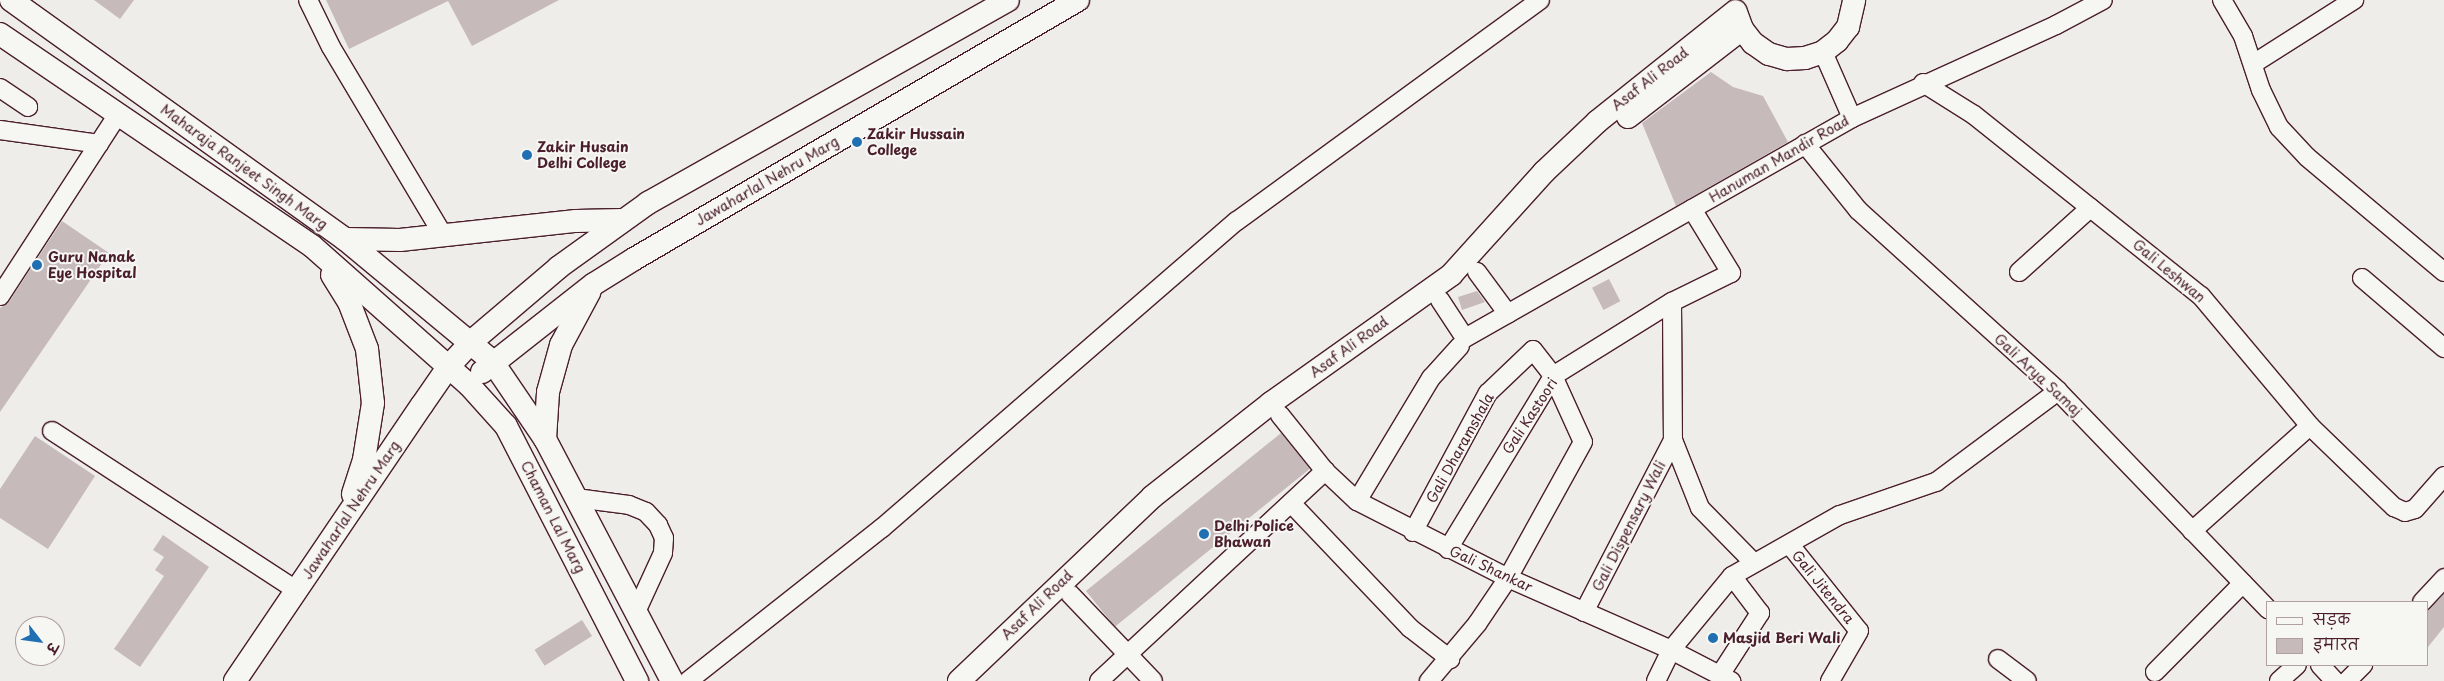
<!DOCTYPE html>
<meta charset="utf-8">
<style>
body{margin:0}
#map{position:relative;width:2444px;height:681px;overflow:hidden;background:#efedea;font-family:"Playpen Sans","Playpen Sans Deva",sans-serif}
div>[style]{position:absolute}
.building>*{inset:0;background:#c6babb;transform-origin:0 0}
.roads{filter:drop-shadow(1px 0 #4a1f2b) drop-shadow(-1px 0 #4a1f2b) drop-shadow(0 1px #4a1f2b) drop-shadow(0 -1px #4a1f2b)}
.minor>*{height:18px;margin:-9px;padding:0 9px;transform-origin:9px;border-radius:9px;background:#f6f6f2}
.major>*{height:22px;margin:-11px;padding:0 11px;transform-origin:11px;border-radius:11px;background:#f6f6f2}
.dots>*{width:14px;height:14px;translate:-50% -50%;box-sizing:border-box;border:2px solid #f6f6f2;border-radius:50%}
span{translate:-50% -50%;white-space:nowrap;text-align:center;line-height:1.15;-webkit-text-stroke:4px #f6f6f2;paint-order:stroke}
.street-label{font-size:14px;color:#4a1f2b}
.poi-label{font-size:14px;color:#4a1f2b;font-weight:700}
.left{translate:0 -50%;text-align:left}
.legend{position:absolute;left:2266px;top:601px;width:162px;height:65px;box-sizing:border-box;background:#f6f6f2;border:1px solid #b1a0a2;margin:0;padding:6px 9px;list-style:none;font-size:15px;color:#4a1f2b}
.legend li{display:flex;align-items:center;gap:10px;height:25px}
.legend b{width:25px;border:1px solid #b1a0a2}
.north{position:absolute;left:15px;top:616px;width:50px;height:50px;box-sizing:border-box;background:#f6f6f2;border:1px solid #b1a0a2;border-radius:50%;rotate:120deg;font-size:14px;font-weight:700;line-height:20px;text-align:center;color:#4a1f2b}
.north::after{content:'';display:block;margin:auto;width:18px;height:22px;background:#1f6fb2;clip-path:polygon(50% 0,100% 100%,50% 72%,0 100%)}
</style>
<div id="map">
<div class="building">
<div style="clip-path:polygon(94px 0,134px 0,120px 19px)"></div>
<div style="clip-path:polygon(326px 0,559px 0,472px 46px,448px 1px,349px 49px)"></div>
<div style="clip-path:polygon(1711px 72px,1733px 87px,1763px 96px,1788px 142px,1676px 206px,1642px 123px)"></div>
<div style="clip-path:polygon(62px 221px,109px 253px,0 412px,0 308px,9px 302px)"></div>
<div style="left:1609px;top:279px;width:25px;height:19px;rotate:63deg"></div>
<div style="clip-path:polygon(1477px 291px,1485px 302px,1462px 310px,1458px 297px)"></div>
<div style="left:1281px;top:433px;width:46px;height:251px;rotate:51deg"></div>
<div style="clip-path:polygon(35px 436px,95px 476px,48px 549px,0 518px,0 489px)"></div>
<div style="clip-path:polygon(163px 535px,209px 567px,140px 667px,114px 649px,164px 576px,155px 570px,164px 557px,153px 550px)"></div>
<div style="clip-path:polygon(2444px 594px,2444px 627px,2428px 647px,2428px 611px)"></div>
<div style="left:582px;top:620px;width:19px;height:56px;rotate:58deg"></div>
</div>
<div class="roads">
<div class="minor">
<div style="left:308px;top:0;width:52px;rotate:63.9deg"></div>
<div style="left:331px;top:47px;width:219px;rotate:59.2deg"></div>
<div style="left:2222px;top:0;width:42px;rotate:59.7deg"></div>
<div style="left:2243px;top:36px;width:57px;rotate:71.6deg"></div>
<div style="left:2261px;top:90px;width:41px;rotate:64.1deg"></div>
<div style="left:2279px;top:127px;width:41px;rotate:47deg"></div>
<div style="left:2307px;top:157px;width:179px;rotate:40deg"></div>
<div style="left:1823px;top:52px;width:72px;rotate:66.3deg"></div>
<div style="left:2253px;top:64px;width:120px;rotate:-32.4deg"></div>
<div style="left:1923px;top:83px;width:60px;rotate:32.1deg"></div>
<div style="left:1974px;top:115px;width:290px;rotate:38.6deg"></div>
<div style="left:2201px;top:296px;width:170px;rotate:50deg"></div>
<div style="left:2310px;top:426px;width:117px;rotate:44deg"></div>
<div style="left:2394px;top:507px;width:12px;rotate:24deg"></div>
<div style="left:2405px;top:512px;width:10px;rotate:-17deg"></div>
<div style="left:2415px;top:509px;width:44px;rotate:-48.7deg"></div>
<div style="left:0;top:88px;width:34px;rotate:34deg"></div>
<div style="left:0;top:130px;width:100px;rotate:8deg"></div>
<div style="left:1805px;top:144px;width:85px;rotate:51.2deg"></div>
<div style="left:1858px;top:210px;width:270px;rotate:42.1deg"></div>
<div style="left:2058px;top:391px;width:303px;rotate:46.1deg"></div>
<div style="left:1692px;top:209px;width:75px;rotate:58.6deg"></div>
<div style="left:1731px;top:273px;width:66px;rotate:153.8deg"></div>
<div style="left:1672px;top:302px;width:138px;rotate:89.6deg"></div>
<div style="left:1673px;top:440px;width:73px;rotate:68.3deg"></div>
<div style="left:1700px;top:508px;width:76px;rotate:45.5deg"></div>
<div style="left:1477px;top:272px;width:52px;rotate:53.6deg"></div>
<div style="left:2019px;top:272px;width:96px;rotate:-42deg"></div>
<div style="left:2362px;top:278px;width:108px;rotate:40.5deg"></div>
<div style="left:0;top:296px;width:217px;rotate:-57deg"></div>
<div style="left:1440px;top:300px;width:45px;rotate:56.7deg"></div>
<div style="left:1465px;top:338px;width:445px;rotate:-29.6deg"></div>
<div style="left:1852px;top:118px;width:224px;rotate:-24.5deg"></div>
<div style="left:2056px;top:25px;width:53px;rotate:-28deg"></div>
<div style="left:1280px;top:415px;width:72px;rotate:51.2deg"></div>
<div style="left:1325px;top:471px;width:44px;rotate:43.2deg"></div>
<div style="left:1357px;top:501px;width:169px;rotate:27deg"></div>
<div style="left:1508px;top:578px;width:178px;rotate:23.8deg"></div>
<div style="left:1671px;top:650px;width:68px;rotate:27.3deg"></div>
<div style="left:52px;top:431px;width:291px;rotate:33.1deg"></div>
<div style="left:576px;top:498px;width:53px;rotate:7.5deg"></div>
<div style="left:629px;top:505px;width:18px;rotate:22deg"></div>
<div style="left:646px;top:512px;width:18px;rotate:47deg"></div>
<div style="left:658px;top:525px;width:14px;rotate:65deg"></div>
<div style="left:664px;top:538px;width:15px;rotate:94deg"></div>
<div style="left:663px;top:553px;width:65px;rotate:114.6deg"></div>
<div style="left:1357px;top:501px;width:144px;rotate:-59deg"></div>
<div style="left:1431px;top:378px;width:43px;rotate:-47.8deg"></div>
<div style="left:1291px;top:503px;width:173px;rotate:46.4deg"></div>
<div style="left:1410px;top:628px;width:51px;rotate:37.8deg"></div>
<div style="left:2192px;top:531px;width:158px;rotate:-41.7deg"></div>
<div style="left:1413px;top:532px;width:158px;rotate:-61.7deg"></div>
<div style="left:1488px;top:393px;width:62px;rotate:-43.7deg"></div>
<div style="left:1533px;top:350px;width:33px;rotate:52deg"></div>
<div style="left:1553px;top:376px;width:72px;rotate:65.6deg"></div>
<div style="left:1583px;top:442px;width:155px;rotate:118.9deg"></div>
<div style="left:1508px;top:578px;width:55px;rotate:124deg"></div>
<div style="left:1477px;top:624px;width:75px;rotate:130.1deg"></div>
<div style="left:1790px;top:545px;width:110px;rotate:51.3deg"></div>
<div style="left:1859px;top:631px;width:58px;rotate:120.1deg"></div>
<div style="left:1448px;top:549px;width:202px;rotate:-58.7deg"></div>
<div style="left:1553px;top:376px;width:140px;rotate:-31.9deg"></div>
<div style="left:1070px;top:594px;width:120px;rotate:46.3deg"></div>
<div style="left:2422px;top:602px;width:33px;rotate:-47deg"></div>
<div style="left:1584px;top:612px;width:194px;rotate:-62.6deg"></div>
<div style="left:1998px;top:659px;width:36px;rotate:37deg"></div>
<div style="left:2320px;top:665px;width:22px;rotate:47deg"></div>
<div style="left:2155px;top:672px;width:125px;rotate:-45.3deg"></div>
<div style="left:1720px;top:675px;width:74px;rotate:-57.2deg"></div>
<div style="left:1760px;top:613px;width:46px;rotate:-127.1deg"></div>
<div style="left:688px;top:681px;width:247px;rotate:-38.3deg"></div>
<div style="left:882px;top:528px;width:469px;rotate:-40.9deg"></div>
<div style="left:1237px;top:221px;width:375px;rotate:-36.1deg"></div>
<div style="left:1099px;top:681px;width:309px;rotate:-42.9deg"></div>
<div style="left:1656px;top:681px;width:34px;rotate:-64deg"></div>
<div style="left:1671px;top:650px;width:96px;rotate:-50.5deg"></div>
<div style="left:1732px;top:576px;width:124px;rotate:-29.5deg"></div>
<div style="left:1840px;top:515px;width:102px;rotate:-19deg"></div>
<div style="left:1936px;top:482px;width:152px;rotate:-36.7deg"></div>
<div style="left:2279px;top:681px;width:24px;rotate:-42deg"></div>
<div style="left:2347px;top:681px;width:23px;rotate:-45deg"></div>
</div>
<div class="major">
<div style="left:11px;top:0;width:411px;rotate:35.6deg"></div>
<div style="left:345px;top:239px;width:191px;rotate:39.7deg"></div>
<div style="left:492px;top:361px;width:94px;rotate:55.8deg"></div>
<div style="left:545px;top:439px;width:273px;rotate:62.3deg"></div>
<div style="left:1737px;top:15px;width:15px;rotate:70deg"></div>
<div style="left:1742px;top:29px;width:18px;rotate:52deg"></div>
<div style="left:1753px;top:43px;width:19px;rotate:35deg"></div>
<div style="left:1769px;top:54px;width:19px;rotate:16deg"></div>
<div style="left:1787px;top:59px;width:18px;rotate:-3deg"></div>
<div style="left:1805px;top:58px;width:19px;rotate:-18deg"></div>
<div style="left:1823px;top:52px;width:18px;rotate:-38deg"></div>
<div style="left:1837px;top:41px;width:18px;rotate:-52deg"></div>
<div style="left:1848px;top:27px;width:28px;rotate:-77deg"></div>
<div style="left:0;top:34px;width:377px;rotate:34.2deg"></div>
<div style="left:312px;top:246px;width:210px;rotate:41.5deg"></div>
<div style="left:469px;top:385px;width:55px;rotate:47.9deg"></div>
<div style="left:506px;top:426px;width:287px;rotate:62.8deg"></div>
<div style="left:1628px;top:117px;width:144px;rotate:-37.7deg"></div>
<div style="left:345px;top:239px;width:55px;rotate:1deg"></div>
<div style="left:400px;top:240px;width:177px;rotate:-6.2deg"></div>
<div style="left:576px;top:221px;width:47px;rotate:-1.2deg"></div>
<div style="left:332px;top:275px;width:32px;rotate:58deg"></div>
<div style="left:349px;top:302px;width:50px;rotate:69deg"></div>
<div style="left:367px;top:349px;width:54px;rotate:83.7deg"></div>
<div style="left:373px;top:403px;width:58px;rotate:99deg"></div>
<div style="left:364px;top:460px;width:36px;rotate:108deg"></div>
<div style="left:482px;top:372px;width:142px;rotate:-38.2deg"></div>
<div style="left:594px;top:284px;width:47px;rotate:-32deg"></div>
<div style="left:634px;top:259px;width:514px;rotate:-30.26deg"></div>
<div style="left:545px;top:439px;width:47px;rotate:-86.3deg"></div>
<div style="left:548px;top:392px;width:49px;rotate:-74.5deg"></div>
<div style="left:561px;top:345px;width:61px;rotate:-61.8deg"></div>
<div style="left:235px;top:681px;width:333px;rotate:-55.9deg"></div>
<div style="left:422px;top:405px;width:47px;rotate:-55.3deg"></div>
<div style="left:449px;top:366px;width:33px;rotate:-47deg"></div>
<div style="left:471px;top:342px;width:116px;rotate:-40.4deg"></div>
<div style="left:559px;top:267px;width:110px;rotate:-35.7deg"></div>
<div style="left:648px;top:203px;width:413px;rotate:-29.4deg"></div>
<div style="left:959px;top:681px;width:267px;rotate:-43.6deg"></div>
<div style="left:1152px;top:497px;width:152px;rotate:-38.3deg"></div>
<div style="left:1271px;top:403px;width:221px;rotate:-35.4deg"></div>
<div style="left:1451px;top:275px;width:139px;rotate:-47.9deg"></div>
<div style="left:1544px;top:172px;width:74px;rotate:-43.4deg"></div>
<div style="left:1598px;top:121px;width:176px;rotate:-38.6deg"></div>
</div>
</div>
<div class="dots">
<div style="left:857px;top:142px;background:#1f6fb2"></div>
<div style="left:527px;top:155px;background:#1f6fb2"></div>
<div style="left:37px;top:265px;background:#1f6fb2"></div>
<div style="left:1204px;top:534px;background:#1f6fb2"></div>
<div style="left:1713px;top:638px;background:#1f6fb2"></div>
</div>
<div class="street-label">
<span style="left:1650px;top:79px;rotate:-38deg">Asaf Ali Road</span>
<span style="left:1779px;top:159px;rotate:-30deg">Hanuman Mandir Road</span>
<span style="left:244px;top:167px;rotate:36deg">Maharaja Ranjeet Singh Marg</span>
<span style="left:767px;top:181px;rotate:-30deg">Jawaharlal Nehru Marg</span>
<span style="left:2169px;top:271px;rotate:40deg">Gali Leshwan</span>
<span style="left:1349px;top:347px;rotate:-36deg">Asaf Ali Road</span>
<span style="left:2038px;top:375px;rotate:43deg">Gali Arya Samaj</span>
<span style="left:1530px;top:416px;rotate:-57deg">Gali Kastoori</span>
<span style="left:1460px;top:448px;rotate:-61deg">Gali Dharamshala</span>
<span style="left:351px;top:510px;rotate:-56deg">Jawaharlal Nehru Marg</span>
<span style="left:553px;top:517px;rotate:63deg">Chaman Lal Marg</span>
<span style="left:1629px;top:526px;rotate:-63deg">Gali Dispensary Wali</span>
<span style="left:1491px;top:569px;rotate:25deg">Gali Shankar</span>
<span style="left:1823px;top:587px;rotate:51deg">Gali Jitendra</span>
<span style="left:1037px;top:605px;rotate:-44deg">Asaf Ali Road</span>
</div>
<div class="poi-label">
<span class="left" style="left:867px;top:142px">Zakir Hussain<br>College</span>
<span class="left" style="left:537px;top:155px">Zakir Husain<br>Delhi College</span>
<span class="left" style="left:48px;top:265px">Guru Nanak<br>Eye Hospital</span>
<span class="left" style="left:1214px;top:534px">Delhi Police<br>Bhawan</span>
<span class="left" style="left:1723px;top:638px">Masjid Beri Wali</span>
</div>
<ul class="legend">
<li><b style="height:6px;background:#f6f6f2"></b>सड़क</li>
<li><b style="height:14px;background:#c6babb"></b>इमारत</li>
</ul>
<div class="north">उ</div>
</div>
